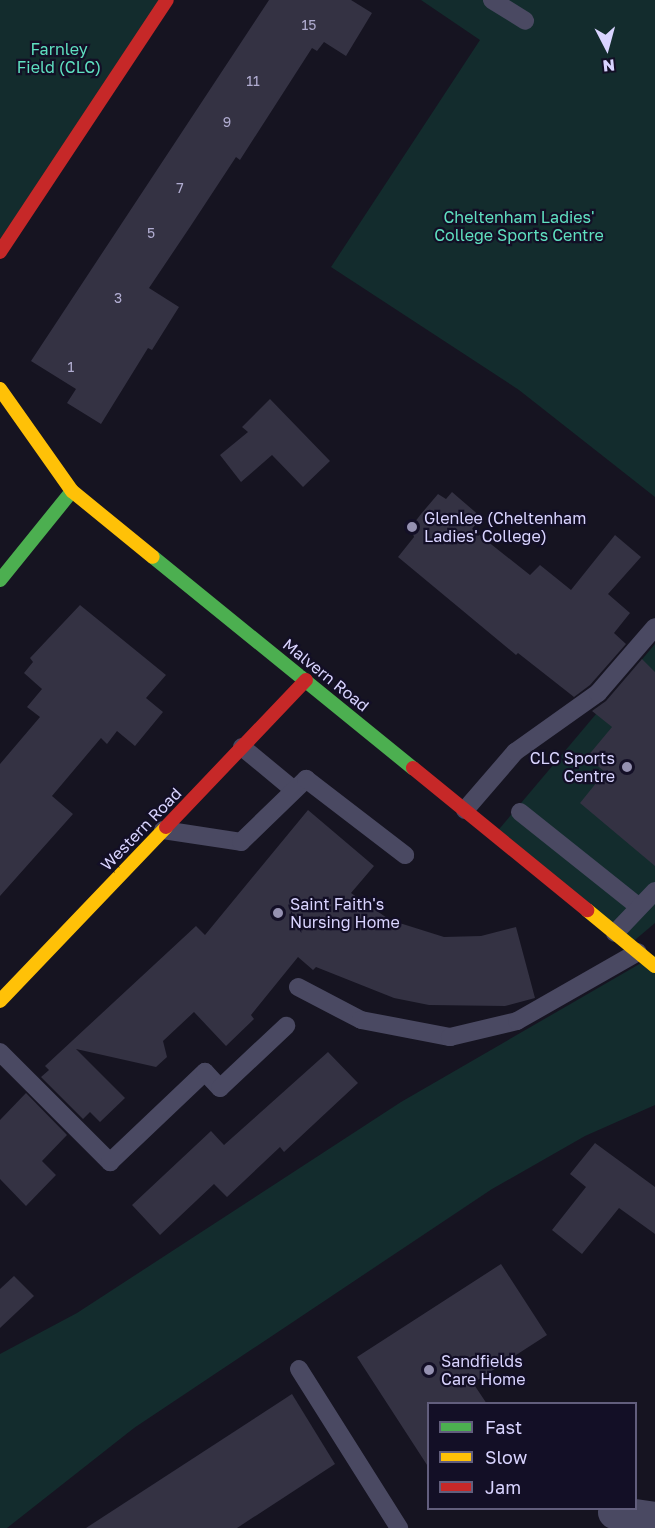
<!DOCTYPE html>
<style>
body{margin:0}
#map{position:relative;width:655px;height:1528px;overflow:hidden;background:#161421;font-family:"Golos Text",sans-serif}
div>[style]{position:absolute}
.green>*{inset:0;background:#132c2d}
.building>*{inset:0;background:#343243}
.lane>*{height:18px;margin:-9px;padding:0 9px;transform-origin:9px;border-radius:9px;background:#4a4962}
.street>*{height:33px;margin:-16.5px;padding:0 16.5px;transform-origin:16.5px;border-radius:16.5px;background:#4a4962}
.fast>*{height:14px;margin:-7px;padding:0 7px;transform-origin:7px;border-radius:7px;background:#4caf50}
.slow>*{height:14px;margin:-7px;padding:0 7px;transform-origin:7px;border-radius:7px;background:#ffc107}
.jam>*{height:14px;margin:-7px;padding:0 7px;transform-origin:7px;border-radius:7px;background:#c62828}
.dots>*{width:16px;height:16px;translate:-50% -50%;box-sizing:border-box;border:3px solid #130f26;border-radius:50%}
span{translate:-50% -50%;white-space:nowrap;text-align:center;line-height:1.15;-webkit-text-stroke:4.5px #130f26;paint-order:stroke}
.number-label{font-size:14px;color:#b0acd0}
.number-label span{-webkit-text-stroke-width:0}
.park-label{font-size:16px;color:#5fe0c0}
.poi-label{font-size:16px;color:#d9d4ff}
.left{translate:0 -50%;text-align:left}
.right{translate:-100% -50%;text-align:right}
.street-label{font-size:16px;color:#d9d4ff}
.legend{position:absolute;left:427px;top:1402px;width:210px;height:108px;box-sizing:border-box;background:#130f26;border:2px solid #625e7d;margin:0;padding:8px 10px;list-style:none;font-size:18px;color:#d9d4ff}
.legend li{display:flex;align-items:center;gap:12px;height:30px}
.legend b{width:30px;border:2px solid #625e7d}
.north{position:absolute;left:577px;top:18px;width:60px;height:60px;-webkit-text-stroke:4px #130f26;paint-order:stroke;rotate:174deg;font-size:16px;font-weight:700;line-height:24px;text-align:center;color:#d9d4ff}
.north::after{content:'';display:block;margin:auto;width:21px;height:27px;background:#d9d4ff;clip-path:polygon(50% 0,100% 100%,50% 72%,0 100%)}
</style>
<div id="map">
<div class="green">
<div style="clip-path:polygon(0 0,167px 0,0 252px)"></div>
<div style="clip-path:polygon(421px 0,655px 0,655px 497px,519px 390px,331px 267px,480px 40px)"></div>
<div style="clip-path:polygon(655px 644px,655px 923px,629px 945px,495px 834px)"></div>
<div style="clip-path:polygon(655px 955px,655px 1105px,585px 1136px,492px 1189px,134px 1428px,7px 1528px,0 1528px,0 1354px,77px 1313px,401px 1102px)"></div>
</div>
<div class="building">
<div style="clip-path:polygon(269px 0,351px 0,372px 13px,346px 56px,324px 42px,317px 51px,312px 48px,240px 160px,236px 157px,190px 227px,149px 288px,179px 307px,152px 350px,148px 348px,101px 424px,67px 403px,76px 389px,31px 361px)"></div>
<div style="clip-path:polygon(270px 399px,330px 461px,303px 487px,272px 455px,241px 482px,220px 455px,248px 432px,242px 427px)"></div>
<div style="clip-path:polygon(452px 492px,481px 517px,472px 529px,530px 575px,540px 565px,571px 590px,615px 535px,641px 557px,608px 594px,630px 613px,614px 633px,626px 644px,590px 685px,574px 697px,518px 653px,516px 655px,398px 557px,414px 537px,411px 527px,421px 514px,438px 494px,446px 499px)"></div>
<div style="clip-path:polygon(80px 605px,166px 675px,146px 698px,163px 712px,135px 746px,117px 731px,107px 744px,101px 738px,52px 796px,73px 814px,0 896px,0 764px,40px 717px,27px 707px,42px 689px,24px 673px,33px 662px,30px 658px)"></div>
<div style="clip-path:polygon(642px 659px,655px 672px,655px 866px,580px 803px,605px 772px,587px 757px,612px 727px,592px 711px,606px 701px)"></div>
<div style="clip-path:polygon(308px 810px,374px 866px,351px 893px,390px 920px,444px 937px,481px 936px,516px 927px,535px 998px,505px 1006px,429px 1005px,394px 998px,316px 967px,313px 970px,298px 957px,251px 1015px,254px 1019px,226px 1046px,194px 1012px,163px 1041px,167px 1057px,156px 1067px,76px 1049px,125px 1098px,100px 1122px,90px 1112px,83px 1119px,41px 1077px,49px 1070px,45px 1066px,196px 926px,205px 935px)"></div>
<div style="clip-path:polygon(328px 1052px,358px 1083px,284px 1152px,280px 1147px,227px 1197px,214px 1184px,160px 1235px,132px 1205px,211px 1131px,224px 1145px)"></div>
<div style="clip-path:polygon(26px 1093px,67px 1135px,42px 1161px,56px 1175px,26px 1206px,0 1179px,0 1120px)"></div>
<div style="clip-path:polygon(595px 1143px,655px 1187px,655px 1234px,619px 1208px,582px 1254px,552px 1230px,586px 1187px,570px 1174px)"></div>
<div style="clip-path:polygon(501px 1264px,547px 1335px,473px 1383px,487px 1404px,429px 1404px,429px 1468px,357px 1357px)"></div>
<div style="clip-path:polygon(14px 1276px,34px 1296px,0 1328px,0 1289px)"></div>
<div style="clip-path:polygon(292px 1394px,335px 1464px,237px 1528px,86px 1528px)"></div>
</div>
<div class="lane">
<div style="left:492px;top:0;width:39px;rotate:32deg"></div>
<div style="left:242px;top:747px;width:67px;rotate:39.6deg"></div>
<div style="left:465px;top:810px;width:77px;rotate:-49.2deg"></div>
<div style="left:515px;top:752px;width:102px;rotate:-35.4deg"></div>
<div style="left:598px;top:693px;width:87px;rotate:-49.2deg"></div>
<div style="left:520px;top:812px;width:152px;rotate:38.6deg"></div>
<div style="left:163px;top:830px;width:79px;rotate:8.7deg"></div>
<div style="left:241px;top:842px;width:91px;rotate:-44.1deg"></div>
<div style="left:306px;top:779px;width:125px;rotate:37.5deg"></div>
<div style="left:615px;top:933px;width:58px;rotate:-46.4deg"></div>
<div style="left:298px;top:987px;width:71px;rotate:27.6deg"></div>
<div style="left:361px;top:1020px;width:91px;rotate:10.8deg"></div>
<div style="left:450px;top:1037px;width:69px;rotate:-13.4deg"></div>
<div style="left:517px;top:1021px;width:139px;rotate:-29.7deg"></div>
<div style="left:0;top:1052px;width:156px;rotate:45deg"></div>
<div style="left:110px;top:1162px;width:131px;rotate:-43.5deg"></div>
<div style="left:205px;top:1072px;width:22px;rotate:47deg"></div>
<div style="left:220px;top:1088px;width:91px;rotate:-43.2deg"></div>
<div style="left:299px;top:1369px;width:188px;rotate:57.8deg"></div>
</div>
<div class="street">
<div style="left:614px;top:1512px;width:41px;rotate:8.3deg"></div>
</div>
<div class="fast">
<div style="left:153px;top:557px;width:335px;rotate:39.1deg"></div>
<div style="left:0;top:580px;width:114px;rotate:-51deg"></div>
</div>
<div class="slow">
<div style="left:0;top:389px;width:125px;rotate:54.8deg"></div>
<div style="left:72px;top:491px;width:104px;rotate:39.2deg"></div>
<div style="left:587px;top:910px;width:88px;rotate:39.5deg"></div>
<div style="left:0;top:1001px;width:240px;rotate:-46.3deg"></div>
</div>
<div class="jam">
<div style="left:0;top:252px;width:302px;rotate:-56.5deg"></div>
<div style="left:413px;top:768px;width:225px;rotate:39.2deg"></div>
<div style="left:166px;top:827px;width:203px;rotate:-46.4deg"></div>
</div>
<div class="dots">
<div style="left:412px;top:527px;background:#9591b1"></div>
<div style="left:627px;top:767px;background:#9591b1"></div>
<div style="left:278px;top:913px;background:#9591b1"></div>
<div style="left:429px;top:1370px;background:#9591b1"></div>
</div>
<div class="number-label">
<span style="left:309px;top:25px">15</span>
<span style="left:253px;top:81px">11</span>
<span style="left:227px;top:122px">9</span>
<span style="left:180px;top:188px">7</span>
<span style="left:151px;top:233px">5</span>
<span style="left:118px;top:298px">3</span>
<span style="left:71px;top:367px">1</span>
</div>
<div class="park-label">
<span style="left:59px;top:58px">Farnley<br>Field (CLC)</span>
<span style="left:519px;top:226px">Cheltenham Ladies'<br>College Sports Centre</span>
</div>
<div class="poi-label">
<span class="left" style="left:424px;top:527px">Glenlee (Cheltenham<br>Ladies' College)</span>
<span class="right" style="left:615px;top:767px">CLC Sports<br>Centre</span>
<span class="left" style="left:290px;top:913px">Saint Faith's<br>Nursing Home</span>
<span class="left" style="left:441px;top:1370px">Sandfields<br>Care Home</span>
</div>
<div class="street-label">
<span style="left:326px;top:675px;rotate:39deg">Malvern Road</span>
<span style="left:141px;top:829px;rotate:-46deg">Western Road</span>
</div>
<ul class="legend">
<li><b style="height:8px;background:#4caf50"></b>Fast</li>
<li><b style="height:8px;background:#ffc107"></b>Slow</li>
<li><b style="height:8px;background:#c62828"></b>Jam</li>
</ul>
<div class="north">N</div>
</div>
